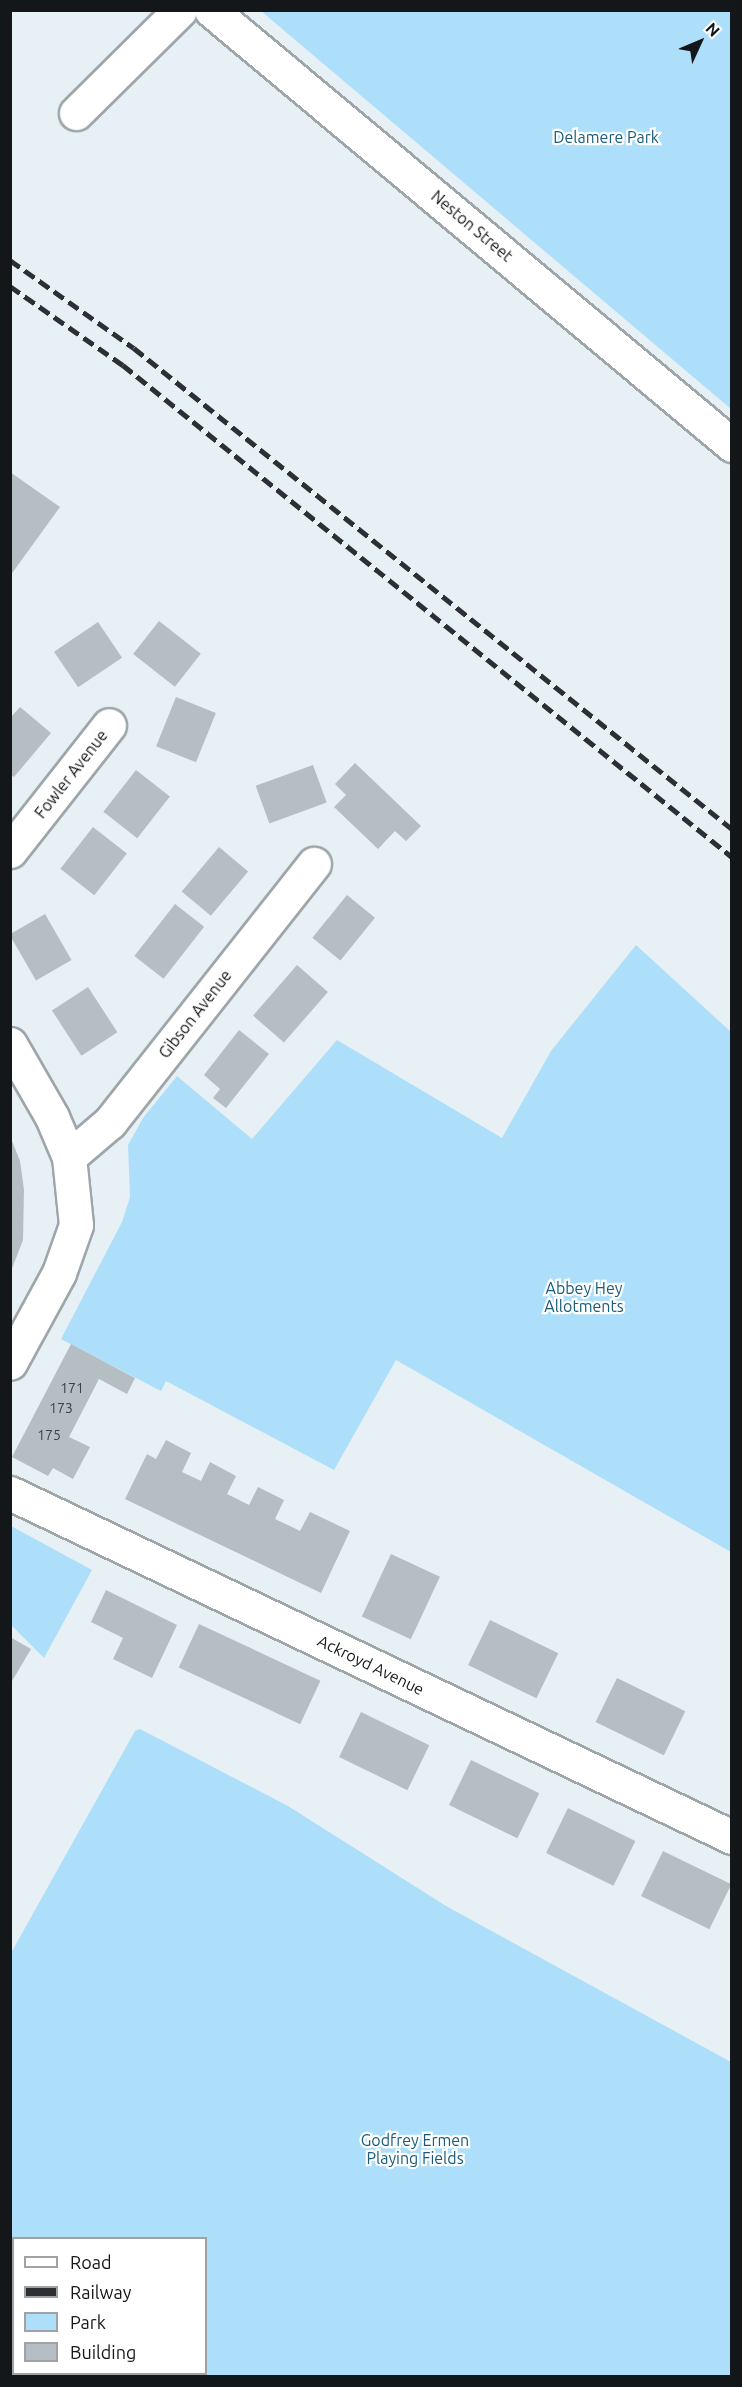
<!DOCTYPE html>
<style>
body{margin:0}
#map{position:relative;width:742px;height:2387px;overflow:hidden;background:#e7f0f5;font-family:Ubuntu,sans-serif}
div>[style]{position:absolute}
.green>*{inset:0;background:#addffa}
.building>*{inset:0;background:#b5bec2;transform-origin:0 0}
.roads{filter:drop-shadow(2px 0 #9ea6aa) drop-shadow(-2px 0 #9ea6aa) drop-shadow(0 2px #9ea6aa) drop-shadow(0 -2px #9ea6aa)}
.minor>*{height:33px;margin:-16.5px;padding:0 16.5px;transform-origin:16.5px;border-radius:16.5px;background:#fff}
.rail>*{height:4.5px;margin-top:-2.25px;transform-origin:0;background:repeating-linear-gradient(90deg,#2c3032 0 12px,transparent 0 18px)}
span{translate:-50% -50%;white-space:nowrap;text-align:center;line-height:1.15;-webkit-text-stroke:4.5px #fff;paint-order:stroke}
.number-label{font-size:14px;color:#3c4143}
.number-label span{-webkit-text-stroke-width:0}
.park-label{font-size:16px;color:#185c7a}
.street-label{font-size:16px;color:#141719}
.frame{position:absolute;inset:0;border:12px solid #141719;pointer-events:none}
.legend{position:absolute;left:12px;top:2237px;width:195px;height:138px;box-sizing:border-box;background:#fff;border:2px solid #a1a2a3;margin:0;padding:8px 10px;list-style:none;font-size:18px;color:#141719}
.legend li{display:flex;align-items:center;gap:12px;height:30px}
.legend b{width:30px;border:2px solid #a1a2a3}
.north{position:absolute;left:670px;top:12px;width:60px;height:60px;-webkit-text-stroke:4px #fff;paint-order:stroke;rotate:46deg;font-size:16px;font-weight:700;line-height:24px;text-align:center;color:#141719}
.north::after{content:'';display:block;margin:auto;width:21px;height:27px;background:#141719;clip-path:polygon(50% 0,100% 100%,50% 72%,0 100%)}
</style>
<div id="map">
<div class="green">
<div style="clip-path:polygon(261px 11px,731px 11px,731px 409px)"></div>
<div style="clip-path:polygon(636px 945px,731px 1032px,731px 1552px,396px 1360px,334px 1470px,166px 1381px,161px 1391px,61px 1339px,122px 1222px,130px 1197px,128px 1145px,143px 1118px,177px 1076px,252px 1139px,337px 1040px,502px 1138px,551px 1051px)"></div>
<div style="clip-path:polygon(11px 1526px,92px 1570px,44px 1658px,11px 1625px)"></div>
<div style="clip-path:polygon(evenodd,140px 1729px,288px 1806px,446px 1906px,731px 2062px,731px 2376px,11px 2376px,11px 1953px,135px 1731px,140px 1729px,206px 2238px,206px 2374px,14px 2374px,14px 2238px,206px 2238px)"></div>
</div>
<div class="building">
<div style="clip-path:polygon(10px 472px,60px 507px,10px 576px)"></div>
<div style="left:159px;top:621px;width:53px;height:42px;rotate:38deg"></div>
<div style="left:98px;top:622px;width:43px;height:53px;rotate:56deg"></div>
<div style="left:176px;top:697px;width:43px;height:53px;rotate:22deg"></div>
<div style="clip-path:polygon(20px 707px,51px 733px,14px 777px,10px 774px,10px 718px)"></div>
<div style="clip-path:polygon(355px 763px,421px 826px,406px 841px,395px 831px,378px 849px,334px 807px,346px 795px,335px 784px)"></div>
<div style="left:313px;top:765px;width:40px;height:61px;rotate:70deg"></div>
<div style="left:136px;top:770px;width:43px;height:53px;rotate:38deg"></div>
<div style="left:93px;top:827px;width:43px;height:53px;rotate:38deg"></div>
<div style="left:219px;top:847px;width:38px;height:58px;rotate:40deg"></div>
<div style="left:347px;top:895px;width:36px;height:55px;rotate:39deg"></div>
<div style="left:175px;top:904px;width:37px;height:66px;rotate:38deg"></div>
<div style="left:45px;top:914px;width:53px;height:41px;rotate:60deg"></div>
<div style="left:297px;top:965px;width:41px;height:67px;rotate:41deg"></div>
<div style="left:88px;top:987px;width:54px;height:43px;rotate:57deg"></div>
<div style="clip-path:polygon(239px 1030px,269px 1054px,226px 1108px,213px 1098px,220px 1089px,204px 1075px)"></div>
<div style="clip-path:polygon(10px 1136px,20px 1161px,24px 1190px,23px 1240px,11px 1271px)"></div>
<div style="clip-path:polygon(71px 1344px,135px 1378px,127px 1394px,99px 1379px,69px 1437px,90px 1447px,73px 1479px,53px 1468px,48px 1476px,12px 1457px)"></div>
<div style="clip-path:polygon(166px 1440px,191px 1453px,182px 1472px,201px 1481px,210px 1462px,236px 1476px,227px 1494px,249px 1505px,258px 1487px,284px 1500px,275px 1519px,292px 1527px,300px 1531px,310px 1512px,350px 1531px,321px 1593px,125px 1499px,147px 1454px,156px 1459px)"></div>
<div style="left:391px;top:1554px;width:54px;height:69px;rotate:25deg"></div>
<div style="clip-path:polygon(106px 1590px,177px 1625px,152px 1678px,113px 1659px,123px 1638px,91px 1622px)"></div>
<div style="left:490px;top:1620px;width:76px;height:50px;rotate:26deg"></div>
<div style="left:199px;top:1624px;width:134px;height:48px;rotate:25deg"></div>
<div style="clip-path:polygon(10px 1637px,31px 1649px,12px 1681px,10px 1680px)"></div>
<div style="left:617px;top:1678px;width:76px;height:49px;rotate:26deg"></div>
<div style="left:361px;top:1712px;width:76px;height:50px;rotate:26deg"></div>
<div style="left:471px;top:1760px;width:76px;height:50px;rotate:26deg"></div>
<div style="left:568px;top:1808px;width:75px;height:50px;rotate:26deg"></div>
<div style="left:663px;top:1851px;width:76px;height:50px;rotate:26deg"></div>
</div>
<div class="roads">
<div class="minor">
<div style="left:211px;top:10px;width:679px;rotate:39.86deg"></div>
<div style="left:76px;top:113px;width:146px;rotate:-44.7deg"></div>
<div style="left:10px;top:851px;width:160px;rotate:-51.8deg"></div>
<div style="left:10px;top:1044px;width:84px;rotate:60.1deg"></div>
<div style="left:52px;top:1117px;width:43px;rotate:67deg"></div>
<div style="left:69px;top:1157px;width:68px;rotate:84.1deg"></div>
<div style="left:76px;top:1225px;width:51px;rotate:109.5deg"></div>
<div style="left:59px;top:1273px;width:102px;rotate:118.6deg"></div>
<div style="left:69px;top:1157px;width:54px;rotate:-40.5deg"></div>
<div style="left:110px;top:1122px;width:329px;rotate:-51.7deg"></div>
<div style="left:10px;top:1493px;width:800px;rotate:25.48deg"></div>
</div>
</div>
<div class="rail">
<div style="left:10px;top:260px;width:152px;rotate:35.4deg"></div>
<div style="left:134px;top:348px;width:767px;rotate:38.81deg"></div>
<div style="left:10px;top:286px;width:138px;rotate:35deg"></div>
<div style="left:123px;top:365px;width:783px;rotate:38.93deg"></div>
</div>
<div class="number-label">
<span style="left:72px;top:1388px">171</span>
<span style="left:61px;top:1408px">173</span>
<span style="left:49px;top:1435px">175</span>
</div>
<div class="park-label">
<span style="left:606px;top:137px">Delamere Park</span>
<span style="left:584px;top:1297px">Abbey Hey<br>Allotments</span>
<span style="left:415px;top:2149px">Godfrey Ermen<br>Playing Fields</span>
</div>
<div class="street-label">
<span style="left:472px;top:226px;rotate:40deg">Neston Street</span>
<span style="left:71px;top:774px;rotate:-52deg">Fowler Avenue</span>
<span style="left:195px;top:1014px;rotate:-52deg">Gibson Avenue</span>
<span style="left:371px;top:1665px;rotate:26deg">Ackroyd Avenue</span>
</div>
<div class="frame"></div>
<ul class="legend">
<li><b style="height:8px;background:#fff"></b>Road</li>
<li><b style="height:8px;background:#2c3032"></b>Railway</li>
<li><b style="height:16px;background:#addffa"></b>Park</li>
<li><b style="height:16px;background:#b5bec2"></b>Building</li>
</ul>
<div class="north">N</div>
</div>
